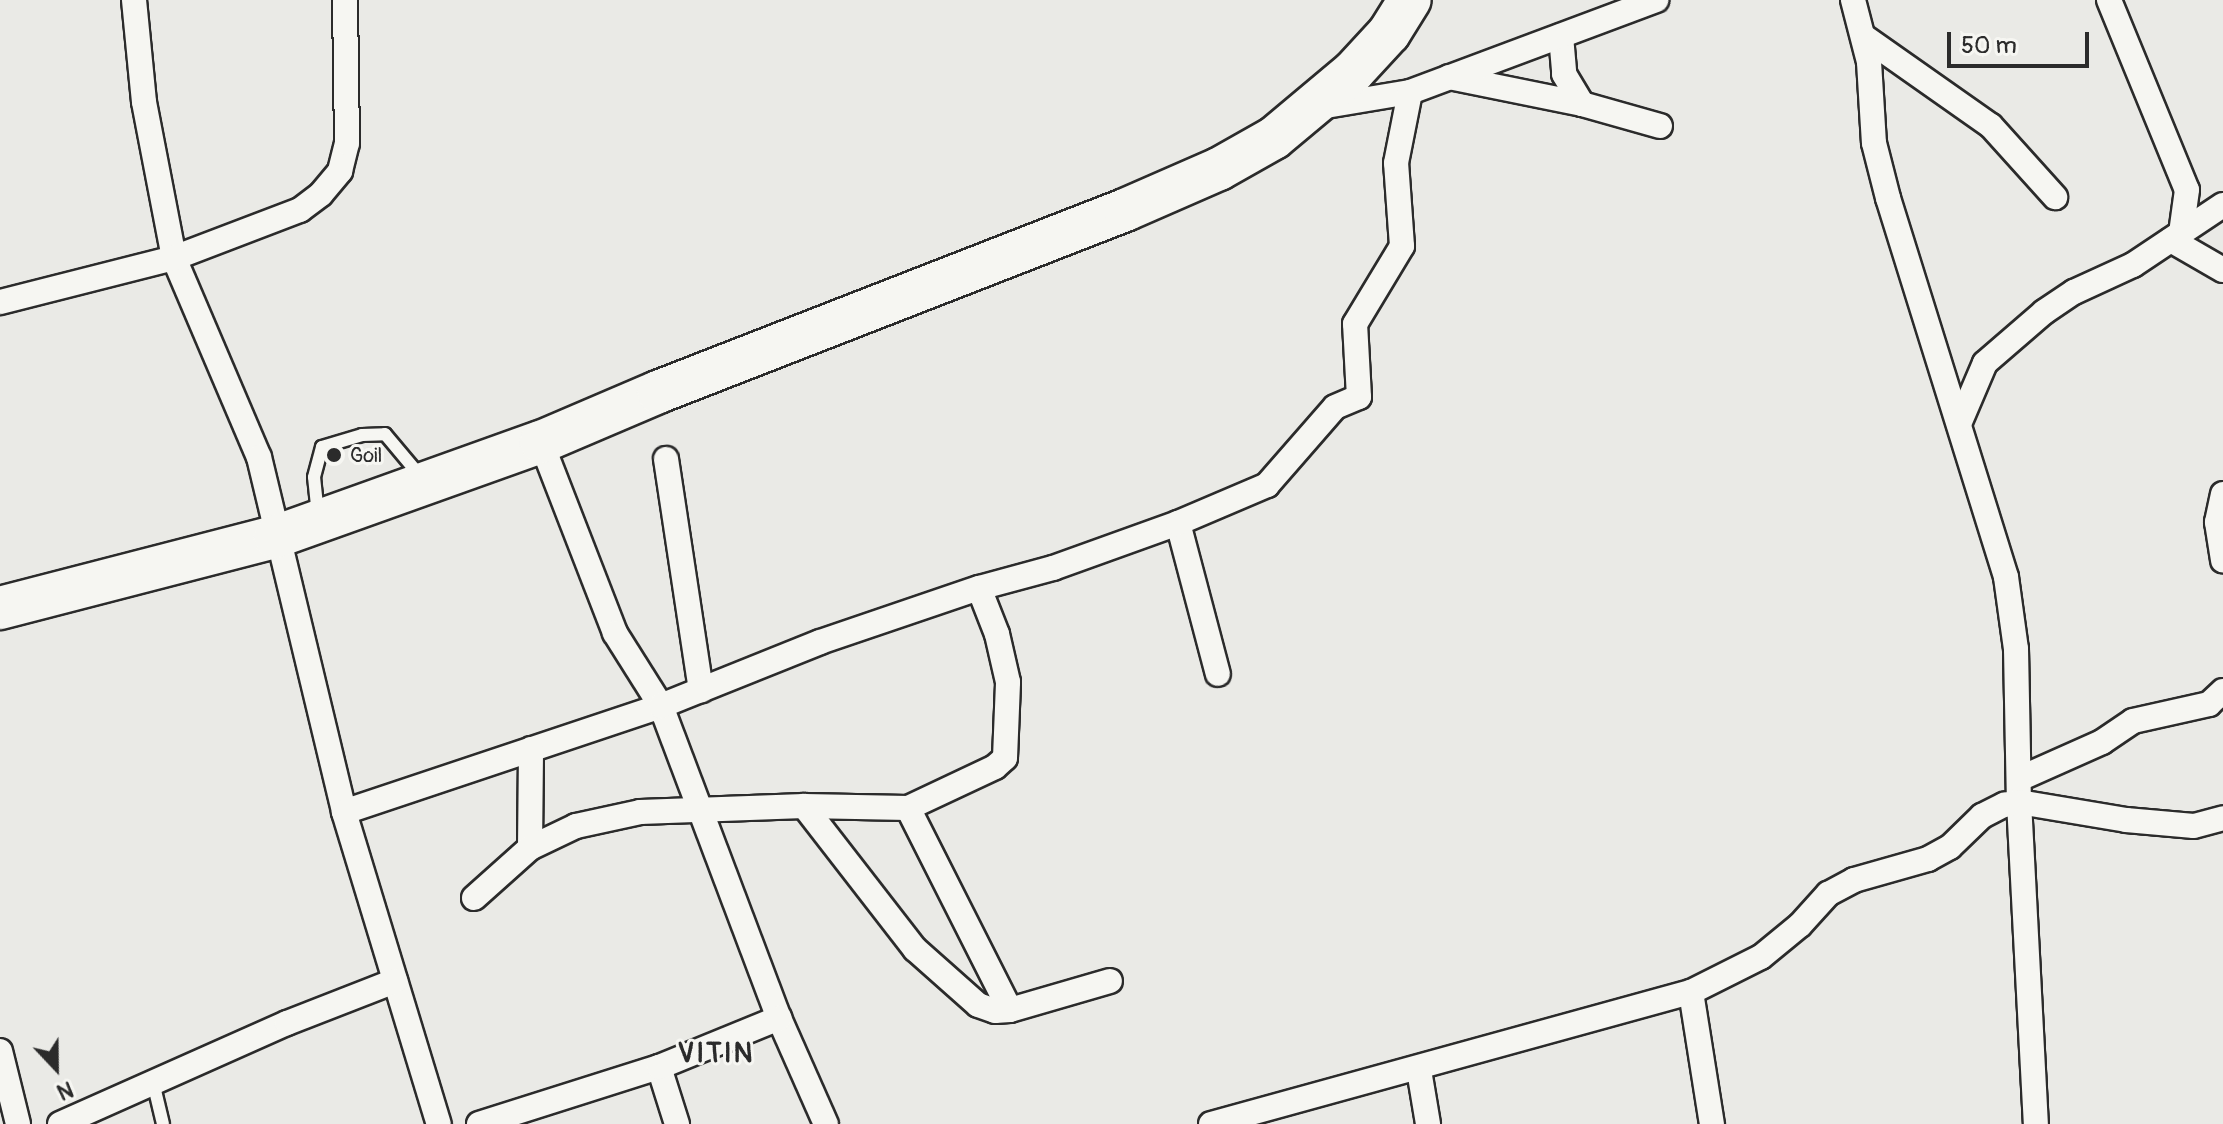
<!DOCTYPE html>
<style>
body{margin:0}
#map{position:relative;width:2223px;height:1124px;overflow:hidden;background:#eaeae6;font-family:Pangolin,sans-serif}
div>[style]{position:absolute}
.roads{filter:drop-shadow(2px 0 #2b2b2b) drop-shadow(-2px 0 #2b2b2b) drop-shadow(0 2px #2b2b2b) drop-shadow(0 -2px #2b2b2b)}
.lane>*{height:12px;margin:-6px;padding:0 6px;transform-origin:6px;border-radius:6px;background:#f6f6f2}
.street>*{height:24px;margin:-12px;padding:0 12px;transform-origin:12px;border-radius:12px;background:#f6f6f2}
.highway>*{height:42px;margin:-21px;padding:0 21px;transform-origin:21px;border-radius:21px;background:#f6f6f2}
.dots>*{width:22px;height:22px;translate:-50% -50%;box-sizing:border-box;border:4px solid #f6f6f2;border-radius:50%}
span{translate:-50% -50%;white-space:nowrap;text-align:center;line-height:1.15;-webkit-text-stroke:6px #f6f6f2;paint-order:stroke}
.poi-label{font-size:20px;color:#2b2b2b}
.left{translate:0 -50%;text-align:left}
.district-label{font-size:28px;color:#2b2b2b;font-weight:700;letter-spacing:2px}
.north{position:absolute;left:16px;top:1028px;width:80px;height:80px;-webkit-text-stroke:6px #f6f6f2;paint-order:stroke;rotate:158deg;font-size:22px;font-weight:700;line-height:32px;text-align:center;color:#2b2b2b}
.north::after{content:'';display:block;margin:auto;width:28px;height:36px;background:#2b2b2b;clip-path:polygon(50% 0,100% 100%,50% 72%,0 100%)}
.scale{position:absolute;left:1947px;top:32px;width:142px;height:36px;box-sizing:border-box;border:4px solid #2b2b2b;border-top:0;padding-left:10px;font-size:24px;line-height:28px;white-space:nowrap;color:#2b2b2b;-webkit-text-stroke:6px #f6f6f2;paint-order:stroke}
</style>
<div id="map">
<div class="roads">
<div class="lane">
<div style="left:318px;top:515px;width:38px;rotate:-96deg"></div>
<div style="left:314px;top:477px;width:31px;rotate:-75deg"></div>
<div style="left:322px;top:447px;width:42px;rotate:-16.7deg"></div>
<div style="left:362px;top:435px;width:23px;rotate:-2deg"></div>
<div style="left:385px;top:434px;width:56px;rotate:50.1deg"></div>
<div style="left:153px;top:1082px;width:43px;rotate:76.6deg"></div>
</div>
<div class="street">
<div style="left:134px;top:0;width:102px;rotate:84.4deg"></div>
<div style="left:144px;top:102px;width:159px;rotate:79.1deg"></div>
<div style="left:174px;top:258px;width:216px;rotate:66.9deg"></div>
<div style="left:259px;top:457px;width:365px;rotate:76.5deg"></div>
<div style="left:344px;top:812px;width:326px;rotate:73.1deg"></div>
<div style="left:1853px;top:0;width:64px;rotate:75.5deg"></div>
<div style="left:1869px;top:62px;width:81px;rotate:86.5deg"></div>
<div style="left:1874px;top:143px;width:57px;rotate:75.7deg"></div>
<div style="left:1888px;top:198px;width:397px;rotate:72.7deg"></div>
<div style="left:2006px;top:577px;width:73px;rotate:82.1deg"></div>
<div style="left:2016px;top:649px;width:153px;rotate:88.9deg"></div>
<div style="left:2019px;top:802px;width:322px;rotate:87deg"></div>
<div style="left:2109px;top:0;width:205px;rotate:67.7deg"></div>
<div style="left:2187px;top:190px;width:43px;rotate:97.9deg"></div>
<div style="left:1561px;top:36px;width:38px;rotate:85deg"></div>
<div style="left:1564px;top:74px;width:35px;rotate:59deg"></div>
<div style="left:1582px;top:104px;width:81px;rotate:15.8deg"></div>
<div style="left:1863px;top:36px;width:156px;rotate:35.1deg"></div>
<div style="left:1991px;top:126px;width:96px;rotate:48deg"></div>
<div style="left:1449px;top:77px;width:136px;rotate:11.5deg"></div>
<div style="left:1320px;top:107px;width:91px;rotate:-9.5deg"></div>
<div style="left:1410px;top:92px;width:263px;rotate:-20.5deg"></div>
<div style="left:2171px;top:240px;width:60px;rotate:30deg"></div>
<div style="left:0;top:302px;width:179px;rotate:-14.2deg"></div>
<div style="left:174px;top:258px;width:135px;rotate:-20.9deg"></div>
<div style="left:300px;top:210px;width:26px;rotate:-37deg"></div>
<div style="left:321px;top:194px;width:30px;rotate:-50deg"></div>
<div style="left:340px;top:171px;width:29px;rotate:-76deg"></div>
<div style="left:347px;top:143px;width:143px;rotate:-90.8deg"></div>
<div style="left:1959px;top:424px;width:66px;rotate:-66.9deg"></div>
<div style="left:1985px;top:363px;width:78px;rotate:-40.8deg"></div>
<div style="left:2044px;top:312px;width:36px;rotate:-34deg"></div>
<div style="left:2074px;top:292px;width:65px;rotate:-24.6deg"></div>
<div style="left:2133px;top:265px;width:108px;rotate:-33.7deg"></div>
<div style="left:541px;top:442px;width:205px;rotate:68.8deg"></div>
<div style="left:615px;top:633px;width:86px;rotate:57.8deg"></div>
<div style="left:661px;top:706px;width:334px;rotate:69.3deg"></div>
<div style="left:779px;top:1018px;width:116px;rotate:66.1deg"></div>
<div style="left:666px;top:459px;width:234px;rotate:81.4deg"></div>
<div style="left:2223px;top:494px;width:29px;rotate:102deg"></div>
<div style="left:2217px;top:522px;width:39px;rotate:81deg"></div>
<div style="left:1178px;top:523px;width:156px;rotate:75.2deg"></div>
<div style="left:2019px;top:779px;width:91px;rotate:-24deg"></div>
<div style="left:2102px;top:742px;width:37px;rotate:-34deg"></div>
<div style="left:2133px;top:721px;width:78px;rotate:-12.6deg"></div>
<div style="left:2209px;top:704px;width:19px;rotate:-43deg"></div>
<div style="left:804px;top:806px;width:181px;rotate:52.2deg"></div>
<div style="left:915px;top:949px;width:84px;rotate:41.6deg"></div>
<div style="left:978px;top:1005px;width:18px;rotate:19deg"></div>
<div style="left:995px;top:1011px;width:15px;rotate:-4deg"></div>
<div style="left:1010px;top:1010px;width:104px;rotate:-16.2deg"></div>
<div style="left:908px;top:808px;width:226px;rotate:63.2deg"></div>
<div style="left:344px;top:812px;width:334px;rotate:-18.5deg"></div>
<div style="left:661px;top:706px;width:171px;rotate:-21.9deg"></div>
<div style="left:820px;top:642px;width:168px;rotate:-18.8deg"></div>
<div style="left:979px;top:588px;width:77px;rotate:-15.1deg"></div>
<div style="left:1053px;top:568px;width:133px;rotate:-19.8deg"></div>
<div style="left:1178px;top:523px;width:97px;rotate:-23.1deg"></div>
<div style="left:1267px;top:485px;width:103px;rotate:-48.9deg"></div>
<div style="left:1335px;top:407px;width:26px;rotate:-23deg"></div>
<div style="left:1359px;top:397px;width:73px;rotate:-93.1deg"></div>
<div style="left:1355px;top:324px;width:91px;rotate:-58.9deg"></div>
<div style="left:1402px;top:246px;width:83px;rotate:-94.1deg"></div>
<div style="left:1396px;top:163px;width:72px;rotate:-78.8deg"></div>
<div style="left:530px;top:848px;width:99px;rotate:-89.4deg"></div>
<div style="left:474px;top:898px;width:75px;rotate:-41.8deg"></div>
<div style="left:530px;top:848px;width:51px;rotate:-25.6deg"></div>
<div style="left:576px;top:826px;width:66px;rotate:-12.3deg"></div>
<div style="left:640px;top:812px;width:164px;rotate:-2.1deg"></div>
<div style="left:804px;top:806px;width:104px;rotate:1.1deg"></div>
<div style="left:908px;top:808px;width:96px;rotate:-25.2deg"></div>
<div style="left:995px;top:767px;width:13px;rotate:-42deg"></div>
<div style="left:1005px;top:758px;width:76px;rotate:-87.7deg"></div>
<div style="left:1008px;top:682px;width:49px;rotate:-102.9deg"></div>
<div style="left:997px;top:634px;width:49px;rotate:-111.4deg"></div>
<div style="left:1691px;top:992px;width:134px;rotate:81deg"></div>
<div style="left:0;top:1051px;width:75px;rotate:76.1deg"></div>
<div style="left:659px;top:1067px;width:60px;rotate:72.5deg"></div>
<div style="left:1419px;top:1070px;width:55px;rotate:80.5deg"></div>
<div style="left:60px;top:1124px;width:248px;rotate:-24deg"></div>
<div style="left:287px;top:1023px;width:116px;rotate:-21.3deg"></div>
<div style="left:479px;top:1124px;width:189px;rotate:-17.6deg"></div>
<div style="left:659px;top:1067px;width:130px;rotate:-22.2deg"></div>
<div style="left:1211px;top:1124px;width:498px;rotate:-15.4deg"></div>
<div style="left:1691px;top:992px;width:78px;rotate:-26.6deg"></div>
<div style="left:1761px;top:957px;width:50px;rotate:-39.4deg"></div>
<div style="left:1800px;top:925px;width:42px;rotate:-47.9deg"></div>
<div style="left:1828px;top:894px;width:30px;rotate:-28deg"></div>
<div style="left:1854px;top:880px;width:77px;rotate:-15.8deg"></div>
<div style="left:1928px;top:859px;width:25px;rotate:-29deg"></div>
<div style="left:1950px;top:847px;width:45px;rotate:-44.1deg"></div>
<div style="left:1982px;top:816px;width:25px;rotate:-27deg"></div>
<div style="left:2004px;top:805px;width:15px;rotate:-11deg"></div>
<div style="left:2019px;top:802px;width:109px;rotate:9.5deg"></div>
<div style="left:2126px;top:820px;width:68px;rotate:5deg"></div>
<div style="left:2194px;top:826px;width:30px;rotate:-15deg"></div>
</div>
<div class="highway">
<div style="left:0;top:608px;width:284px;rotate:-14.5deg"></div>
<div style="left:275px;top:537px;width:282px;rotate:-19.7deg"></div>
<div style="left:541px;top:442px;width:127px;rotate:-23.1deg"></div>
<div style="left:658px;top:392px;width:501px;rotate:-21.29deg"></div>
<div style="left:1125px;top:210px;width:103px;rotate:-23.6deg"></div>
<div style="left:1219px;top:169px;width:63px;rotate:-29.4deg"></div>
<div style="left:1274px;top:138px;width:103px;rotate:-39.9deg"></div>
<div style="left:1353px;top:72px;width:53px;rotate:-47.3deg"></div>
<div style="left:1389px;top:33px;width:39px;rotate:-58deg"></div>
</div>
</div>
<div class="dots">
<div style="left:334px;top:455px;background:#2b2b2b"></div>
</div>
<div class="poi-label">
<span class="left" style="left:350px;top:455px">Goil</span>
</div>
<div class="district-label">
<span style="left:716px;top:1054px">VITIN</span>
</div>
<div class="north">N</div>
<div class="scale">50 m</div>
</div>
